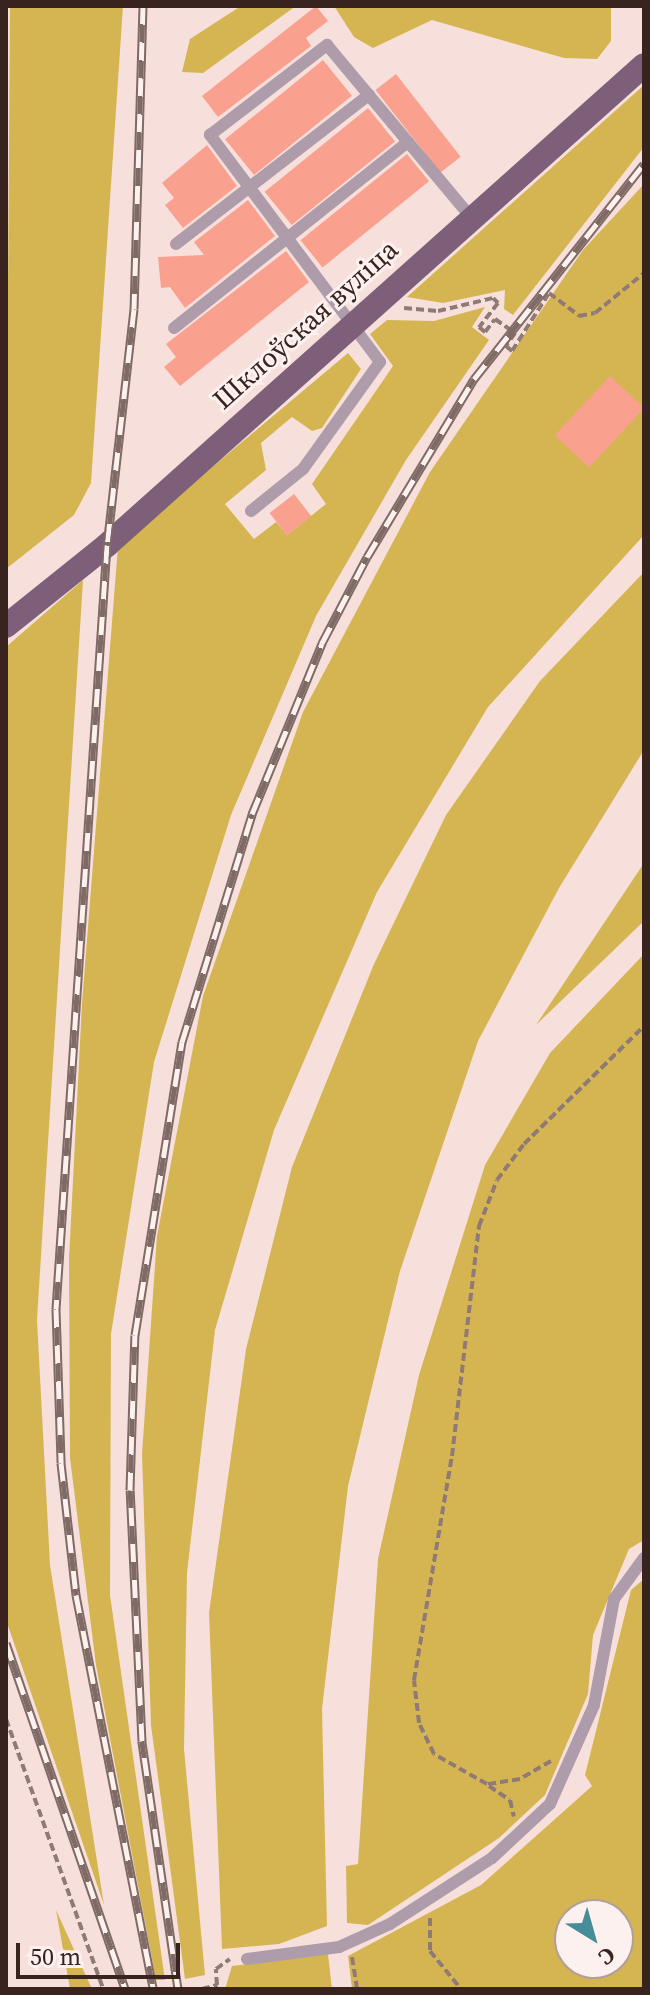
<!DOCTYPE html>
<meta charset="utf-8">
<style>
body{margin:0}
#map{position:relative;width:650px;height:1995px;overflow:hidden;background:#f7e0dc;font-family:"Source Serif 4",serif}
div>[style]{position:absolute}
.green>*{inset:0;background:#d5b552}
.building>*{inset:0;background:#faa08f;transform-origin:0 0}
.path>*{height:4px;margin-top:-2px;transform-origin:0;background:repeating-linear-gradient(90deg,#907a76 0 8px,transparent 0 12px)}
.lane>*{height:12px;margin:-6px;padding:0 6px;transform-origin:6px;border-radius:6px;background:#ae9cab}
.primary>*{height:24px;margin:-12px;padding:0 12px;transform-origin:12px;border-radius:12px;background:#7e5f79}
.rail>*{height:9px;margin-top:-4.5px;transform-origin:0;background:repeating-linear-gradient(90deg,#fcf1ee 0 18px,#806a66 0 36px);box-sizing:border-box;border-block:2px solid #806a66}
span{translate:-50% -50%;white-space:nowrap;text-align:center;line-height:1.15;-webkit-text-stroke:6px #fcf1ee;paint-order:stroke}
.street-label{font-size:28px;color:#38231f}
.frame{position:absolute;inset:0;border:8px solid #38231f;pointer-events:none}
.north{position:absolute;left:554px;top:1899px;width:80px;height:80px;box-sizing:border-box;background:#fcf1ee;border:2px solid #ae9f9b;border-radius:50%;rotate:143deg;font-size:22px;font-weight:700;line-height:32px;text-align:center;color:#38231f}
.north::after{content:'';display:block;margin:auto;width:28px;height:36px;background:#478c99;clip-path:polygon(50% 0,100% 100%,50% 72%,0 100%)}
.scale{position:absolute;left:16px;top:1943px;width:164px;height:36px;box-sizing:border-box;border:4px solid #38231f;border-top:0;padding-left:10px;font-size:24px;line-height:28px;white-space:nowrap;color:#38231f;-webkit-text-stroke:6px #fcf1ee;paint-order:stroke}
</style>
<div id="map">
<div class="green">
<div style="clip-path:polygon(10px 6px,123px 6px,91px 483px,74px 515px,6px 569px)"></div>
<div style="clip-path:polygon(241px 6px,296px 6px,203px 73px,182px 72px,190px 39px)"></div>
<div style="clip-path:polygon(334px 6px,611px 6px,611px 41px,597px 59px,564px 58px,432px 20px,373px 48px,354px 37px)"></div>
<div style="clip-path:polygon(644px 85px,644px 147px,513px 315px,504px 309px,505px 290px,443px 303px,407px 297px)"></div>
<div style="clip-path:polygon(644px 184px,644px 535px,488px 707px,377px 892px,274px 1130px,215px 1330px,187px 1573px,184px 1749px,205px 1975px,185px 1979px,151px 1725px,142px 1454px,157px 1236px,203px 996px,303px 712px,430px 472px,583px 250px)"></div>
<div style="clip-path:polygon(485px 307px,472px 327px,489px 340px,406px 460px,316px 616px,231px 815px,154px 1062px,111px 1334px,110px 1595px,165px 1980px,156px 1980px,96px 1665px,70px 1458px,69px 1259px,82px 1003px,118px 546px,348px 353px,361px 369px,322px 428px,312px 431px,292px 417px,261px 443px,266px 470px,225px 504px,254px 539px,276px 522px,287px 535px,326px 504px,312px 484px,393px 366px,370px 334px,387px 320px,434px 321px)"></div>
<div style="clip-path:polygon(644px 572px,644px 750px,559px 888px,478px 1041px,400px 1271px,348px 1486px,322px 1709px,327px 1926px,279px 1944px,222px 1949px,209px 1613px,246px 1349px,292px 1167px,374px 964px,446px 815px,540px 681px)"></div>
<div style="clip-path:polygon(83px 580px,37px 1320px,50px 1565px,104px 1905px,6px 1620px,6px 647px)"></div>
<div style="clip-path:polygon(644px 863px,644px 921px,536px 1025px)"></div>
<div style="clip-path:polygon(644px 954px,644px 1540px,629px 1549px,593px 1635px,588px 1694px,545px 1795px,499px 1838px,368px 1925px,347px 1923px,346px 1866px,358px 1864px,378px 1559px,419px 1375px,485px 1165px,550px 1053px)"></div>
<div style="clip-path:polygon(evenodd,644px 1579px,644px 1989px,352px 1989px,348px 1956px,481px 1885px,592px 1786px,585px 1775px,631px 1590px,644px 1579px,570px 1915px,618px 1915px,618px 1963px,570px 1963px,570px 1915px)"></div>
<div style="clip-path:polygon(56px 1910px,92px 1989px,70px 1989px)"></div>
<div style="clip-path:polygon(328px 1954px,332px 1989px,225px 1989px,232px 1966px)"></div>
</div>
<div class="building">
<div style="clip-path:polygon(316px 6px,328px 21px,306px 38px,311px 46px,218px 117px,202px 96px)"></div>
<div style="left:323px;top:60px;width:46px;height:126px;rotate:51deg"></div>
<div style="left:396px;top:74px;width:105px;height:26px;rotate:52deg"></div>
<div style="left:368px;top:108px;width:43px;height:133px;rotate:51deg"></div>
<div style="clip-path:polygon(207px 145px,237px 186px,183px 228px,165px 205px,174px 198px,162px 183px)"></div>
<div style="left:407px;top:154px;width:35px;height:137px;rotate:51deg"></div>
<div style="clip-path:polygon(248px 200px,275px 236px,185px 308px,170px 287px,161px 288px,158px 257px,204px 255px,194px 242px)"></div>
<div style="clip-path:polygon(286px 251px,309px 282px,180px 386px,164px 367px,176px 357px,166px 344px)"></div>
<div style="left:610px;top:376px;width:47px;height:81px;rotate:43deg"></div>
<div style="left:294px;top:494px;width:28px;height:31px;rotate:52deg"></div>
</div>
<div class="path">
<div style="left:404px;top:308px;width:34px;rotate:5deg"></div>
<div style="left:438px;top:311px;width:57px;rotate:-13.3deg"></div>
<div style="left:493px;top:298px;width:7px;rotate:45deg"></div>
<div style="left:498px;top:303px;width:31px;rotate:128deg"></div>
<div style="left:479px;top:327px;width:8px;rotate:40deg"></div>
<div style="left:485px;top:332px;width:16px;rotate:-52deg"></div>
<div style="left:495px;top:319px;width:24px;rotate:35deg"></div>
<div style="left:515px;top:333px;width:16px;rotate:125deg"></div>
<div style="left:506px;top:346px;width:8px;rotate:40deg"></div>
<div style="left:512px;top:351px;width:69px;rotate:-57.5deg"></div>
<div style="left:549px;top:293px;width:38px;rotate:37deg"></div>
<div style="left:579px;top:316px;width:16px;rotate:-11deg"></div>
<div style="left:595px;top:313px;width:63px;rotate:-39.2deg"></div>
<div style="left:6px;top:1719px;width:287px;rotate:70.2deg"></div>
<div style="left:551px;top:1761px;width:36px;rotate:150deg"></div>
<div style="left:520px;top:1779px;width:33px;rotate:171deg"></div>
<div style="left:487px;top:1784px;width:61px;rotate:-150.5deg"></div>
<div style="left:434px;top:1754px;width:34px;rotate:-116deg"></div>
<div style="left:419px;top:1723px;width:43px;rotate:-96.6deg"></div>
<div style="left:414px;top:1680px;width:227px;rotate:-80.4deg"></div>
<div style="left:452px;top:1456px;width:232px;rotate:-83.3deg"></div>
<div style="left:479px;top:1226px;width:49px;rotate:-68.6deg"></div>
<div style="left:497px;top:1180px;width:45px;rotate:-53.1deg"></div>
<div style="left:524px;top:1144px;width:168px;rotate:-44.5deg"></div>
<div style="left:489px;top:1786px;width:25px;rotate:34deg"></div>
<div style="left:510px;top:1800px;width:17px;rotate:77deg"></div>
<div style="left:430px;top:1918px;width:33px;rotate:90deg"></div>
<div style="left:430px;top:1951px;width:49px;rotate:50.8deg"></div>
<div style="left:352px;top:1957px;width:32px;rotate:81deg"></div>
<div style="left:202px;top:1989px;width:16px;rotate:-15deg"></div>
<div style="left:217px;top:1985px;width:16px;rotate:-94deg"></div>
<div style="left:216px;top:1969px;width:17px;rotate:-36deg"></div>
</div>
<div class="lane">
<div style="left:176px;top:244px;width:244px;rotate:-37.7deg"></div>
<div style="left:174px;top:328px;width:299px;rotate:-38.5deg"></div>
<div style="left:251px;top:511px;width:67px;rotate:-38.9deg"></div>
<div style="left:303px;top:469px;width:132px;rotate:-54.3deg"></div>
<div style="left:380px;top:362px;width:284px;rotate:-126.8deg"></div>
<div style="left:210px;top:135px;width:148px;rotate:-37.6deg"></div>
<div style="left:327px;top:45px;width:222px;rotate:50.1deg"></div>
<div style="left:247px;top:1959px;width:93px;rotate:-7.4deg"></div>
<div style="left:339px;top:1947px;width:56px;rotate:-24.3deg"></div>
<div style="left:390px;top:1924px;width:121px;rotate:-32.9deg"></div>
<div style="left:492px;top:1858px;width:79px;rotate:-43deg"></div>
<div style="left:550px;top:1804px;width:108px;rotate:-66deg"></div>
<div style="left:594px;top:1705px;width:108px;rotate:-79.3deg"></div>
<div style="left:614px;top:1599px;width:51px;rotate:-53.8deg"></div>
</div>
<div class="primary">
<div style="left:6px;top:626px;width:129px;rotate:-38.7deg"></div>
<div style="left:107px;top:545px;width:720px;rotate:-41.79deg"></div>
</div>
<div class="rail">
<div style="left:143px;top:6px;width:303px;rotate:91.7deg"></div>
<div style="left:134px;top:309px;width:238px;rotate:96.5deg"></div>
<div style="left:107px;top:545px;width:766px;rotate:93.82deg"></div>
<div style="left:56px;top:1309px;width:154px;rotate:88.1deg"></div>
<div style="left:61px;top:1463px;width:133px;rotate:83.5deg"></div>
<div style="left:76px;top:1595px;width:401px;rotate:78.9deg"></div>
<div style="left:6px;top:1643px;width:366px;rotate:71deg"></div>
<div style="left:178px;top:1989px;width:251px;rotate:-98.3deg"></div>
<div style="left:142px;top:1741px;width:251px;rotate:-92.7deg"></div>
<div style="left:130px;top:1490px;width:155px;rotate:-88.2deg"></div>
<div style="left:135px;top:1335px;width:297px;rotate:-80.9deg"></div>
<div style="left:182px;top:1042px;width:239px;rotate:-72.9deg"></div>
<div style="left:252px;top:814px;width:185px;rotate:-67.7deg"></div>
<div style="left:322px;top:643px;width:97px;rotate:-62.4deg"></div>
<div style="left:367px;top:557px;width:208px;rotate:-59deg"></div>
<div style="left:474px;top:379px;width:274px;rotate:-51.7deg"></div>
</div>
<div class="street-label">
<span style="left:305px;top:324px;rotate:-42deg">Шклоўская вуліца</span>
</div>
<div class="frame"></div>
<div class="north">С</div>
<div class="scale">50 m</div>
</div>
